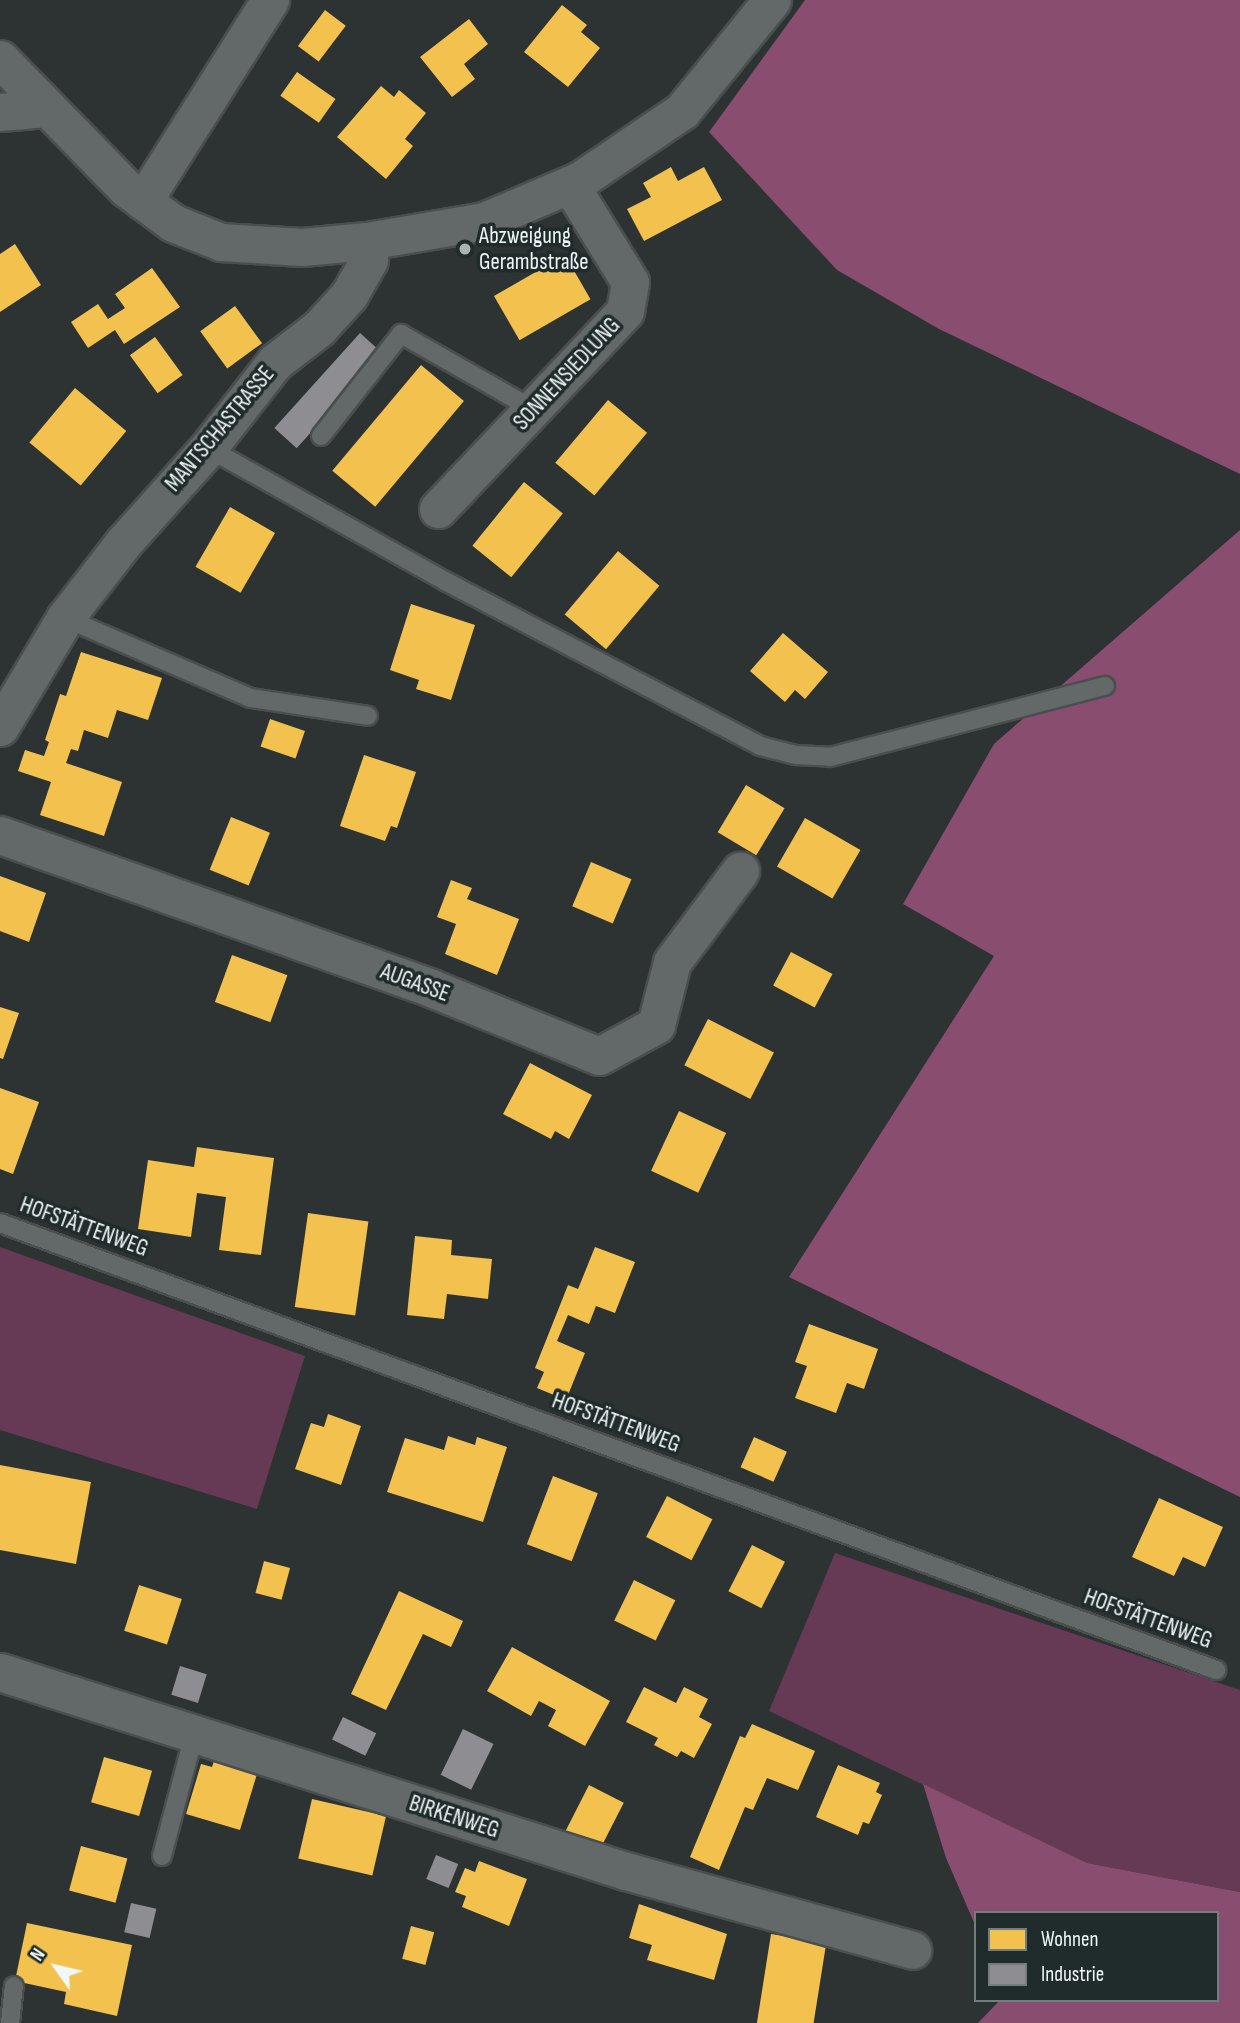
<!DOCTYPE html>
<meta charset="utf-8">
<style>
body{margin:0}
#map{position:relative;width:1240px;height:2023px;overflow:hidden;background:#2d3232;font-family:"Sofia Sans Condensed",sans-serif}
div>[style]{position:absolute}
.green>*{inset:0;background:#663954}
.forest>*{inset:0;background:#894d6f}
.homes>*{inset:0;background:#f2c14e;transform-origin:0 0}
.industry>*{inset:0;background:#8d8d92;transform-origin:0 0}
.roads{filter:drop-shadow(2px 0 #4a4e4e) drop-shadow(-2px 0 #4a4e4e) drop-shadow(0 2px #4a4e4e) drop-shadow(0 -2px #4a4e4e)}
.service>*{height:18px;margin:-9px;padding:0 9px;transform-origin:9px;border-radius:9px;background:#636868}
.minor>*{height:37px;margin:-18.5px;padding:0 18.5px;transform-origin:18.5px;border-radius:18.5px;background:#636868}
.dots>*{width:19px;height:19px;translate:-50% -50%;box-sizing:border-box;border:4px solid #202b2b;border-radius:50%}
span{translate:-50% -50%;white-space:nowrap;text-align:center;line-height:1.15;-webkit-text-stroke:7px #202b2b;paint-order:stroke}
.poi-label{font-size:23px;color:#f0f7f7}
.left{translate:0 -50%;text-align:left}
.street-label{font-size:23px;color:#f0f7f7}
.legend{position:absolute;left:974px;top:1911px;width:245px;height:91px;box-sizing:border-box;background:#202b2b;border:2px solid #737d7d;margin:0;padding:9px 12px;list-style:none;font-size:21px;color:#f0f7f7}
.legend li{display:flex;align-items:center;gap:14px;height:35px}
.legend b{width:35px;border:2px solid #737d7d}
.north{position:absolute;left:21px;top:1932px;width:70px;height:70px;-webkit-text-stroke:5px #202b2b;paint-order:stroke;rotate:304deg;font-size:19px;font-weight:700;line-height:28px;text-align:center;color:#f0f7f7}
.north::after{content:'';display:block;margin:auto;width:24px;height:32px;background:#f0f7f7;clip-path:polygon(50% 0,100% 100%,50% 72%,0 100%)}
</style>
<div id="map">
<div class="green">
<div style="clip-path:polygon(0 1247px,305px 1356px,257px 1509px,0 1430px)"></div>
<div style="clip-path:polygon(835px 1553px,1240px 1690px,1240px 1892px,1087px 1863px,769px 1711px)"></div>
</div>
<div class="forest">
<div style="clip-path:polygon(805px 0,1240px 0,1240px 474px,939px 329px,837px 270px,709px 132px)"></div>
<div style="clip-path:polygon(1240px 530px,1240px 1497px,789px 1277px,994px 956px,903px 904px,994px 744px)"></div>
<div style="clip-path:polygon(923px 1784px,1087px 1863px,1240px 1892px,1240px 2023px,978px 2023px,1000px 2000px,1217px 2000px,1217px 1913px,976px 1913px,976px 1927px,946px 1858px)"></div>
</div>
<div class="homes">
<div style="clip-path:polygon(562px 5px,587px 25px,581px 32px,600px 48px,568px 87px,524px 52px)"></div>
<div style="left:325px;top:10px;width:26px;height:45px;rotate:37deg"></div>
<div style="clip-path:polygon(469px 19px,488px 44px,464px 64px,475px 79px,452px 97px,420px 57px)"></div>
<div style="left:297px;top:72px;width:47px;height:29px;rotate:35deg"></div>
<div style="clip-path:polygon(381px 86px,394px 97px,399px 90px,426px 113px,405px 139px,413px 146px,386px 179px,337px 137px)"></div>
<div style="clip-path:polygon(671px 167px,678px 181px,704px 167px,722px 200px,644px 241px,627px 209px,651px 197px,643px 183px)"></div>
<div style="clip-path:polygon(15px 244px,41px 285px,0 312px,0 254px)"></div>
<div style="left:565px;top:255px;width:51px;height:82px;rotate:60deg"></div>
<div style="clip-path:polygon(152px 268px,180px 307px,124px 344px,115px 330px,88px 348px,71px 322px,98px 304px,108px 319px,125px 308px,115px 294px)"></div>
<div style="left:235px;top:306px;width:46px;height:43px;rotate:54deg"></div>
<div style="left:155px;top:337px;width:47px;height:31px;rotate:54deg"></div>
<div style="left:421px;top:365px;width:56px;height:138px;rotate:40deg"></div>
<div style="left:75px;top:388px;width:67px;height:71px;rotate:40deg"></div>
<div style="left:608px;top:400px;width:51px;height:82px;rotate:40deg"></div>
<div style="left:524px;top:482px;width:50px;height:82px;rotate:39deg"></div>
<div style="left:230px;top:507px;width:52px;height:69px;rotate:30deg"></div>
<div style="left:618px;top:551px;width:54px;height:83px;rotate:40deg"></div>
<div style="clip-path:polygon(411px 604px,475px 625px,451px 700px,416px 689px,419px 680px,390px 670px)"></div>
<div style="clip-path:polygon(783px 633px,828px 672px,805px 699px,795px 690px,785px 702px,750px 671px)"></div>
<div style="clip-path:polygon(81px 652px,162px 678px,148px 720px,117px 710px,108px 738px,84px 730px,78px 751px,71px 749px,66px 763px,122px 782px,104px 836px,40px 815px,51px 782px,18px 771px,25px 750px,44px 756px,49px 742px,45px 740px,60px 694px,66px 696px)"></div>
<div style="left:270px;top:719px;width:37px;height:29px;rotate:19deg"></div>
<div style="clip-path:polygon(364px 755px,416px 772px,397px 828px,391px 826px,385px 841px,340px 826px)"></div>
<div style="left:746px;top:785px;width:45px;height:55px;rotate:31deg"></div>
<div style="left:231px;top:817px;width:42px;height:57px;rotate:22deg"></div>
<div style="left:805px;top:818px;width:64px;height:56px;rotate:30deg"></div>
<div style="left:591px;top:862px;width:44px;height:48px;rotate:23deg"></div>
<div style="clip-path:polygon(0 876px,46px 893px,29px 942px,0 931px)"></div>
<div style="clip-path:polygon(451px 880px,472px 888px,467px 899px,519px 919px,497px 975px,445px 954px,456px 924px,437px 917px)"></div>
<div style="left:791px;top:952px;width:47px;height:38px;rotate:28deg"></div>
<div style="left:232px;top:955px;width:59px;height:50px;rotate:20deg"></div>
<div style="clip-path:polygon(0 1007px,19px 1013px,3px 1059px,0 1058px)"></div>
<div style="left:708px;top:1019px;width:74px;height:52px;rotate:27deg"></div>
<div style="clip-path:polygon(530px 1063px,592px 1095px,569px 1139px,555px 1131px,551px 1139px,503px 1114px)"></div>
<div style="clip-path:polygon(0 1088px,39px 1102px,13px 1174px,0 1169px)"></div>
<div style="left:679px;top:1111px;width:52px;height:66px;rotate:25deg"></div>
<div style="clip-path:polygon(197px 1147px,274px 1158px,261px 1255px,219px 1250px,226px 1197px,197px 1193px,191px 1237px,138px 1229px,148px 1160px,194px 1167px)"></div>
<div style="left:308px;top:1213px;width:61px;height:95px;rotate:8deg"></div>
<div style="clip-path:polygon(415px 1236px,452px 1240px,451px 1255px,492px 1259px,488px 1299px,447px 1294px,444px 1319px,407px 1315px)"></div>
<div style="clip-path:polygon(595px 1247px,635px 1262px,615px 1313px,596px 1306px,589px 1324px,568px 1315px,557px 1341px,585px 1353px,566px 1400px,537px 1388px,544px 1372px,535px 1368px,568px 1285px,578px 1289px)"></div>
<div style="clip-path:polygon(809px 1324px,878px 1349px,864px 1389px,847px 1383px,836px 1413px,795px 1398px,807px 1366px,795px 1362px)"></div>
<div style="clip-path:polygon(328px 1414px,361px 1426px,341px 1485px,295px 1469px,311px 1423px,324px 1427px)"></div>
<div style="clip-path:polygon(448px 1436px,475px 1445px,477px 1437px,507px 1447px,483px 1522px,387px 1492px,405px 1438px,444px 1450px)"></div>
<div style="left:754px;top:1437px;width:36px;height:33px;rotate:24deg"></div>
<div style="clip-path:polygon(0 1465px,91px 1482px,76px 1564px,0 1550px)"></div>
<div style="left:553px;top:1476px;width:48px;height:73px;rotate:21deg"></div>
<div style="left:667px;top:1496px;width:51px;height:46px;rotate:27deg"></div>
<div style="clip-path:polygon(1159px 1498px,1223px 1527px,1205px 1567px,1183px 1557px,1174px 1576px,1132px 1557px)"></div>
<div style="left:752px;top:1545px;width:37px;height:52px;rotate:27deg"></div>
<div style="left:264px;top:1561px;width:27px;height:33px;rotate:15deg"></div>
<div style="left:634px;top:1580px;width:46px;height:45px;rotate:26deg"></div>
<div style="left:139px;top:1585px;width:45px;height:48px;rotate:18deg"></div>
<div style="clip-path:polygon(399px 1591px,463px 1621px,451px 1647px,423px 1634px,386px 1710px,351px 1694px)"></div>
<div style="clip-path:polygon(512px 1647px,610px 1701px,585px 1746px,548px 1726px,556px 1710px,539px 1701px,531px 1716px,487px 1691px)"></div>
<div style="clip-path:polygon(644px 1687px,676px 1703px,684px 1687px,708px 1699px,699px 1717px,712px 1724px,694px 1758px,681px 1751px,677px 1757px,654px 1745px,658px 1738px,626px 1722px)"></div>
<div style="clip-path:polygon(752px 1724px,815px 1751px,798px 1790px,767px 1778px,753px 1810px,745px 1807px,719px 1870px,690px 1857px,740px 1736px,745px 1738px)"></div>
<div style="left:104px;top:1757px;width:50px;height:47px;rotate:16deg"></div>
<div style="clip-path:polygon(214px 1761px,257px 1774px,240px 1830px,186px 1814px,201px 1764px,212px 1767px)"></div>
<div style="clip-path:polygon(838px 1765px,880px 1783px,876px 1792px,882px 1795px,869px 1824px,863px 1822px,858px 1835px,816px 1817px)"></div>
<div style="left:589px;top:1785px;width:39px;height:52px;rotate:27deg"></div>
<div style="left:312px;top:1799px;width:76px;height:61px;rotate:13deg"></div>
<div style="left:81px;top:1846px;width:48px;height:46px;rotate:15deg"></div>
<div style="clip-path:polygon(479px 1861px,527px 1879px,509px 1926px,462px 1907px,466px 1896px,455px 1892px,465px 1868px,475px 1872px)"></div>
<div style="clip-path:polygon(639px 1904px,727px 1934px,714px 1980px,647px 1960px,652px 1945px,629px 1938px)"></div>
<div style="clip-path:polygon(27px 1923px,132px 1945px,117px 2016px,64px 2004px,66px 1992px,15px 1981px)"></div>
<div style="left:411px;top:1926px;width:24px;height:34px;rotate:15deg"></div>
<div style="left:771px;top:1934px;width:56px;height:90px;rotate:9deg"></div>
</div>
<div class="industry">
<div style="left:360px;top:333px;width:30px;height:128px;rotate:42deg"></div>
<div style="left:180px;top:1666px;width:28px;height:30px;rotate:17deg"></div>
<div style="left:343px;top:1717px;width:37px;height:25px;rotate:26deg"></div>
<div style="left:463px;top:1729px;width:34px;height:51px;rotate:26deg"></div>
<div style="left:436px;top:1855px;width:24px;height:26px;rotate:22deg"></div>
<div style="left:131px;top:1903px;width:26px;height:30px;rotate:13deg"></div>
</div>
<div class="roads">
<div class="service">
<div style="left:321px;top:436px;width:130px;rotate:-51.9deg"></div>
<div style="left:401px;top:334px;width:153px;rotate:29.7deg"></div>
<div style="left:208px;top:448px;width:272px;rotate:29.3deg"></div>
<div style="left:445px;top:581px;width:356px;rotate:27.6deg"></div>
<div style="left:760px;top:746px;width:38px;rotate:14deg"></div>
<div style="left:797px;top:755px;width:33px;rotate:3deg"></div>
<div style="left:830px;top:757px;width:284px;rotate:-14.5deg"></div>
<div style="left:65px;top:618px;width:202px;rotate:23.3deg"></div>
<div style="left:251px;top:698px;width:118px;rotate:8.7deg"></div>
<div style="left:0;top:1223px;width:1296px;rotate:20.18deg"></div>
<div style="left:162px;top:1856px;width:125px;rotate:-75.2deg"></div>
<div style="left:10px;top:2023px;width:37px;rotate:-84deg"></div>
</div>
<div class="minor">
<div style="left:0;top:59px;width:182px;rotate:45.7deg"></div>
<div style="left:127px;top:189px;width:57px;rotate:36.5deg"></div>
<div style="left:173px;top:223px;width:52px;rotate:21.6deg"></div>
<div style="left:221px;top:242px;width:81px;rotate:3.5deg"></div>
<div style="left:302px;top:247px;width:65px;rotate:-5.3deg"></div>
<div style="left:367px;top:241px;width:119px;rotate:-9.7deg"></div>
<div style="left:484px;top:221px;width:104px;rotate:-23.1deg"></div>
<div style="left:580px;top:180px;width:123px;rotate:-34.1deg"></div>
<div style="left:682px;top:111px;width:143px;rotate:-51deg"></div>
<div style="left:0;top:112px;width:46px;rotate:-5deg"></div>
<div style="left:143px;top:201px;width:238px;rotate:-57.7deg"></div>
<div style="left:438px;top:509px;width:272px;rotate:-46.6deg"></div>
<div style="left:625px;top:311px;width:29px;rotate:-80deg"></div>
<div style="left:630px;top:282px;width:114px;rotate:-121.7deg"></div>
<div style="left:0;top:727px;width:127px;rotate:-59.2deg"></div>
<div style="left:65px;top:618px;width:96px;rotate:-52.2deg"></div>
<div style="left:124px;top:542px;width:126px;rotate:-48.2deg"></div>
<div style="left:208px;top:448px;width:109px;rotate:-52.1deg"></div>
<div style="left:275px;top:362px;width:56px;rotate:-37.7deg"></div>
<div style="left:319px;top:328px;width:45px;rotate:-47.7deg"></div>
<div style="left:349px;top:295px;width:40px;rotate:-60.3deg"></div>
<div style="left:369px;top:260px;width:19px;rotate:-96deg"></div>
<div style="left:0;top:835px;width:457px;rotate:19.5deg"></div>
<div style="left:431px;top:988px;width:181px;rotate:22deg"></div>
<div style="left:599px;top:1056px;width:65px;rotate:-28.5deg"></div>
<div style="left:656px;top:1025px;width:65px;rotate:-75.7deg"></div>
<div style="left:672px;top:962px;width:114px;rotate:-53.2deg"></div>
<div style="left:0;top:1672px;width:657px;rotate:17.64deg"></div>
<div style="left:626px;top:1871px;width:297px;rotate:15.4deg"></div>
</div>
</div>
<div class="dots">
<div style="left:465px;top:249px;background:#acb2b2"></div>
</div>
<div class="poi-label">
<span class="left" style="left:479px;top:249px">Abzweigung<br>Gerambstraße</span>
</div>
<div class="street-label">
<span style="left:567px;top:374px;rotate:-47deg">SONNENSIEDLUNG</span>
<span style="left:220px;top:429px;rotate:-50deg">MANTSCHASTRASSE</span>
<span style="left:415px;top:983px;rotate:20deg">AUGASSE</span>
<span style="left:84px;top:1227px;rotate:20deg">HOFSTÄTTENWEG</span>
<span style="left:616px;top:1423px;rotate:20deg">HOFSTÄTTENWEG</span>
<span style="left:1148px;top:1619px;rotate:20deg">HOFSTÄTTENWEG</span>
<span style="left:454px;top:1817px;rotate:18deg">BIRKENWEG</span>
</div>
<ul class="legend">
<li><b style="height:19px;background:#f2c14e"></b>Wohnen</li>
<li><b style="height:19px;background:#8d8d92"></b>Industrie</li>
</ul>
<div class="north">N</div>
</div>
